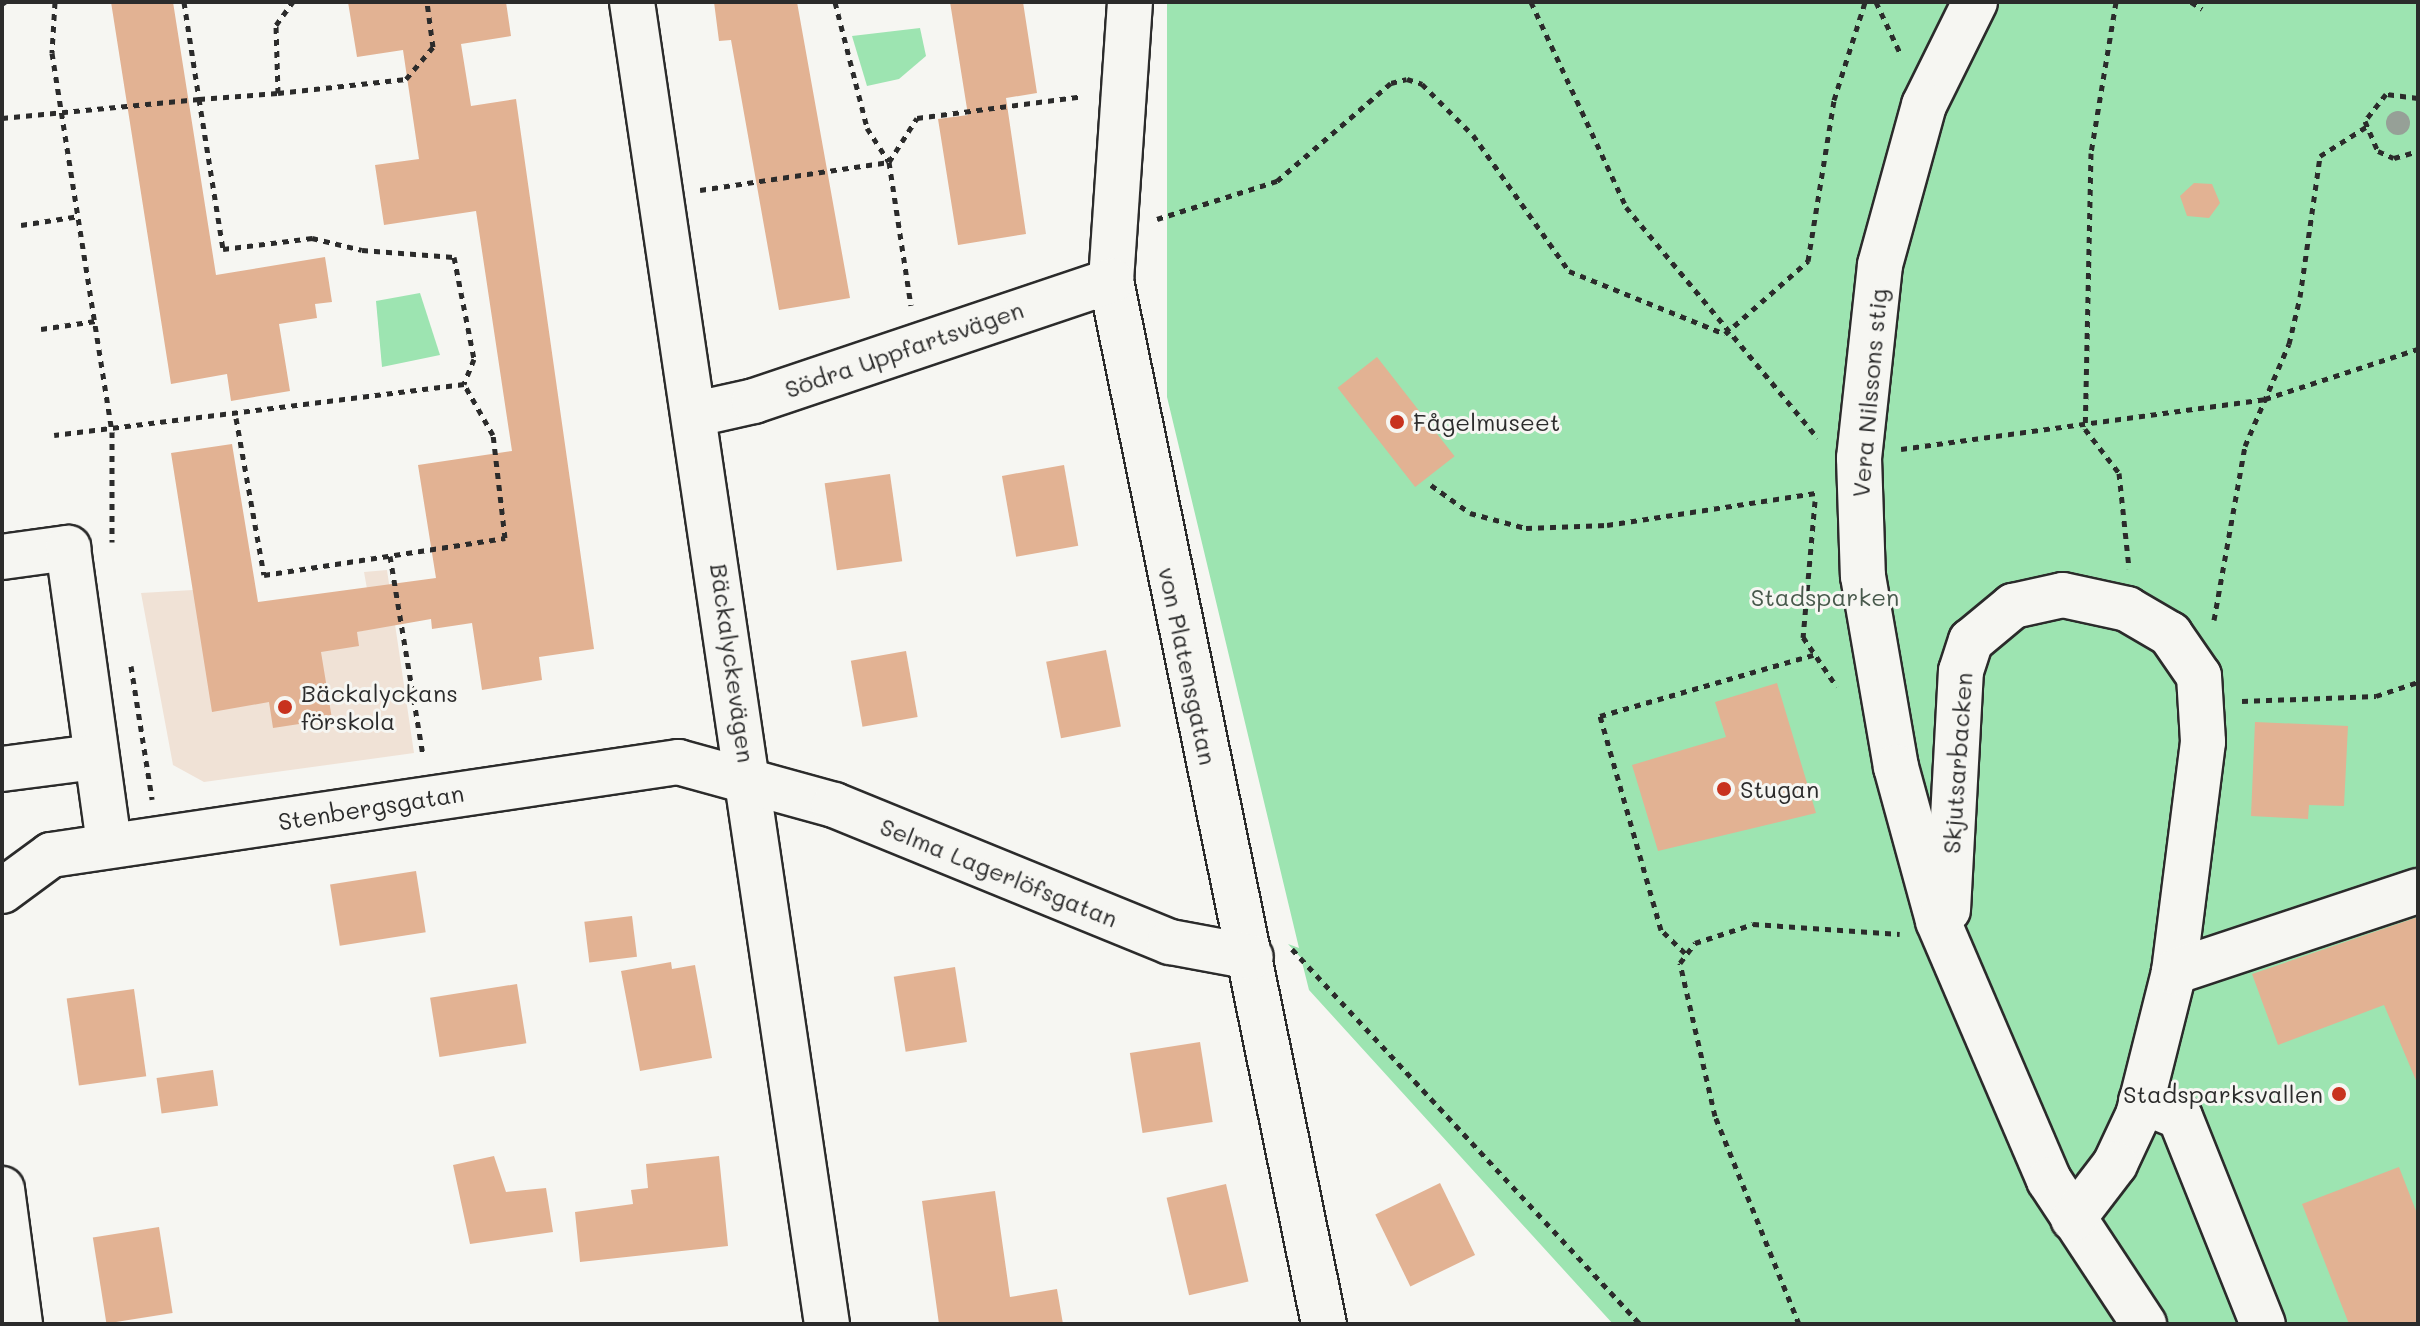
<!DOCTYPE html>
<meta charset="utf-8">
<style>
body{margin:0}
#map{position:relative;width:2420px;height:1326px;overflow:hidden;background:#f6f6f2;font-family:Mali,sans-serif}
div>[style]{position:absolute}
.built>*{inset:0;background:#f0e2d6}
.green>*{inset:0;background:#9de4b1}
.building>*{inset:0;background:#e2b293;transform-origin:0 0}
.path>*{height:5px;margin-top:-2.5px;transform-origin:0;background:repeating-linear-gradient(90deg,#2b2b2b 0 6px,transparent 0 12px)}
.roads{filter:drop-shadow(2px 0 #2b2b2b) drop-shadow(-2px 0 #2b2b2b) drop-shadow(0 2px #2b2b2b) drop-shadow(0 -2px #2b2b2b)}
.minor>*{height:44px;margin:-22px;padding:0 22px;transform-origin:22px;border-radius:22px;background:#f6f6f2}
.trees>*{width:24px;height:24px;margin:-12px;border-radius:50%;background:#96a097}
.dots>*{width:22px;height:22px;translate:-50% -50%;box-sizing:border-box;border:4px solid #f6f6f2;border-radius:50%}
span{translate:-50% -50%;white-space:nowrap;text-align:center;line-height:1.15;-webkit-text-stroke:6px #f6f6f2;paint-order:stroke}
.street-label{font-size:24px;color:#2b2b2b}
.poi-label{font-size:24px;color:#2b2b2b}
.left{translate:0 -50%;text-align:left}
.right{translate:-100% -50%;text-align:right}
.park-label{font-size:24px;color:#48594c}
.frame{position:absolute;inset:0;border:4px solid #2b2b2b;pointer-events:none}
</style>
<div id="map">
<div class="built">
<div style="clip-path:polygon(387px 570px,414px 753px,204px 782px,173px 765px,141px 593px,193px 590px,357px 632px,374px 628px,364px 572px)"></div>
</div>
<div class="green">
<div style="clip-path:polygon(1167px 2px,2418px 2px,2418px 1324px,1613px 1324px,1309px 990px,1301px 958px,1288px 944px,1299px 948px,1167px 397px)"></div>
<div style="clip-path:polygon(920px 28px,926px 56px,899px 79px,867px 86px,852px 36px)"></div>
<div style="clip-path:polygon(420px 293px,440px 355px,382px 367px,376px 301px)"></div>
</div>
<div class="building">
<div style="clip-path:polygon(111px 2px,173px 2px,216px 275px,325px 257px,332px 302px,315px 304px,317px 318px,279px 324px,290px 391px,231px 401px,227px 374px,171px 384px)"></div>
<div style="clip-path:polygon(348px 2px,506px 2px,511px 36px,461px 44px,471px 106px,516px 99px,594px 649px,539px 657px,542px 680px,482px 690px,472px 623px,432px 629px,431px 619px,357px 632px,359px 646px,321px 652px,332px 719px,273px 728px,269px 702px,212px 712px,171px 453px,232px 444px,258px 602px,436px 578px,418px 465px,512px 451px,476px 211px,384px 225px,375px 165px,419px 159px,403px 50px,357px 57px)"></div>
<div style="clip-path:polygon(714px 2px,797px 2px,850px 298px,779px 310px,731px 40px,719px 41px)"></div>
<div style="clip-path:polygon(950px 2px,1023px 2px,1037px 93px,1006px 98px,1026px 234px,958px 245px,938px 119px,968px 115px)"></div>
<div style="clip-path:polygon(2194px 183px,2212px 184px,2220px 203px,2209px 218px,2187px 216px,2180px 196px)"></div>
<div style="left:1377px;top:357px;width:126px;height:50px;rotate:52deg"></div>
<div style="left:1064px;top:465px;width:82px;height:63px;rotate:80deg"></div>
<div style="left:890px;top:474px;width:88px;height:66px;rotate:82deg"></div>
<div style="left:1106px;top:650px;width:78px;height:61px;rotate:79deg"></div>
<div style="left:906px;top:651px;width:67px;height:56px;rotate:80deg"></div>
<div style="clip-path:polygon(1777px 683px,1816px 813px,1658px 851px,1632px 765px,1726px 737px,1715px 702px)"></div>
<div style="clip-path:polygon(2255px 722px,2348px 726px,2344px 806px,2309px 805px,2308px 819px,2251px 816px)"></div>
<div style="left:416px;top:871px;width:62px;height:87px;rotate:81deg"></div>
<div style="left:632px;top:916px;width:41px;height:48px;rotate:83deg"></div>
<div style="clip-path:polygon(2418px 917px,2418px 1085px,2384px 1005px,2278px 1045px,2252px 974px)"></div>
<div style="clip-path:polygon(671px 962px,672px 969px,695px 965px,712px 1058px,640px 1071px,621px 971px)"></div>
<div style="left:955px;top:967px;width:76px;height:62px;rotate:81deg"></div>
<div style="left:517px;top:984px;width:60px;height:88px;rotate:81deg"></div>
<div style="left:134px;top:989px;width:88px;height:68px;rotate:82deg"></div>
<div style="left:1200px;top:1042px;width:81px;height:71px;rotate:81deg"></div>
<div style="left:213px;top:1070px;width:36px;height:57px;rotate:82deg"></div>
<div style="clip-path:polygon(494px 1156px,506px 1192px,546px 1188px,553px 1232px,470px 1244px,453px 1165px)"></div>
<div style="clip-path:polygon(719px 1156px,728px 1246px,580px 1262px,575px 1212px,633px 1204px,631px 1190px,648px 1188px,646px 1164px)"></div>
<div style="clip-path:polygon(2399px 1167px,2418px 1216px,2418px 1324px,2349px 1324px,2302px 1204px)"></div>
<div style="left:1440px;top:1183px;width:80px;height:72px;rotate:64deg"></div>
<div style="left:1226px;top:1184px;width:100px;height:61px;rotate:77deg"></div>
<div style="clip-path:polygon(995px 1191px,1010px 1297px,1057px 1289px,1063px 1324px,939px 1324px,922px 1201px)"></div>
<div style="left:159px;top:1227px;width:87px;height:67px;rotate:81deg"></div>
</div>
<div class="path">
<div style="left:55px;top:2px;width:51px;rotate:93.4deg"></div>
<div style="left:52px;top:53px;width:384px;rotate:81deg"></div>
<div style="left:112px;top:432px;width:110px;rotate:90deg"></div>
<div style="left:184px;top:2px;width:98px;rotate:81.2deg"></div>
<div style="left:199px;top:99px;width:79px;rotate:-4.3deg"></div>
<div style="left:278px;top:93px;width:68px;rotate:-91.7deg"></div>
<div style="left:276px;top:25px;width:29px;rotate:-54deg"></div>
<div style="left:835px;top:2px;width:130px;rotate:75.7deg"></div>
<div style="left:867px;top:128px;width:40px;rotate:57.1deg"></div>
<div style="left:889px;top:162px;width:145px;rotate:81.3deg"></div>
<div style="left:1531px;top:2px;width:226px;rotate:65.1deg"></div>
<div style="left:1626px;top:207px;width:300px;rotate:50.3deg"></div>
<div style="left:1876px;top:2px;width:59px;rotate:64.7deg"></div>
<div style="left:2116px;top:2px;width:153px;rotate:99.4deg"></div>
<div style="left:2091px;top:153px;width:276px;rotate:91.2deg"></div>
<div style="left:2085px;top:429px;width:56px;rotate:52.3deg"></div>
<div style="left:2119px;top:473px;width:96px;rotate:84deg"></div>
<div style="left:2191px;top:2px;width:13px;rotate:32deg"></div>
<div style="left:2px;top:4px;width:4px;rotate:-34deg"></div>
<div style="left:278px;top:93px;width:129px;rotate:-6.2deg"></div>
<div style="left:406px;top:79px;width:42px;rotate:-49.8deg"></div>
<div style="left:433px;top:47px;width:45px;rotate:-97.6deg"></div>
<div style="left:2418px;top:98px;width:32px;rotate:-173deg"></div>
<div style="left:2386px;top:94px;width:34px;rotate:128deg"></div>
<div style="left:2365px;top:121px;width:33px;rotate:67deg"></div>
<div style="left:2378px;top:151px;width:17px;rotate:24deg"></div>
<div style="left:2394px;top:158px;width:25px;rotate:-16deg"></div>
<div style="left:2px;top:118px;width:198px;rotate:-5.5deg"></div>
<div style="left:199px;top:99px;width:152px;rotate:80.9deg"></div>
<div style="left:223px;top:249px;width:90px;rotate:-7deg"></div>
<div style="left:312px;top:238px;width:51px;rotate:13.5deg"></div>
<div style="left:362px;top:250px;width:92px;rotate:4.4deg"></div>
<div style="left:454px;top:257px;width:104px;rotate:78.9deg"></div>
<div style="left:474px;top:359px;width:27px;rotate:112deg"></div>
<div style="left:464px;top:384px;width:413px;rotate:172.9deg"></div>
<div style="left:700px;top:190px;width:191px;rotate:-8.4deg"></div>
<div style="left:889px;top:162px;width:52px;rotate:-57.5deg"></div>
<div style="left:917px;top:118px;width:167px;rotate:-7.5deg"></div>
<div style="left:1157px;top:219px;width:126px;rotate:-17.6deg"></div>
<div style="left:1277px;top:181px;width:150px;rotate:-40.7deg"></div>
<div style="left:1391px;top:83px;width:16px;rotate:-14deg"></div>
<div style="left:1407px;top:79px;width:16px;rotate:18deg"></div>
<div style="left:1422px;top:84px;width:72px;rotate:45deg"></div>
<div style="left:1473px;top:135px;width:166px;rotate:54.8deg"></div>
<div style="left:1569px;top:271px;width:168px;rotate:22deg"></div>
<div style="left:1725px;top:334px;width:111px;rotate:-41.3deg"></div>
<div style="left:1808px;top:261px;width:163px;rotate:-80.8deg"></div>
<div style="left:1834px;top:100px;width:103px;rotate:-72.4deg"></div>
<div style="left:21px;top:225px;width:59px;rotate:-8.8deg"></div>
<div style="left:41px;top:329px;width:55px;rotate:-8.4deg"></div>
<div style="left:236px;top:418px;width:159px;rotate:79.9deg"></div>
<div style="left:264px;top:575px;width:244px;rotate:-8.7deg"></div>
<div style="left:505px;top:538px;width:104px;rotate:-96.6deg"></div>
<div style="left:493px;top:435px;width:59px;rotate:-119.6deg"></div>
<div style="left:1901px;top:449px;width:367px;rotate:-7.8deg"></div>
<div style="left:2265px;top:399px;width:161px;rotate:-18.1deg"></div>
<div style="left:1431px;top:485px;width:48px;rotate:35.7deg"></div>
<div style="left:1470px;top:513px;width:58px;rotate:15deg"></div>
<div style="left:1526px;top:528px;width:81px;rotate:-2.1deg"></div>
<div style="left:1607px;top:525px;width:211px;rotate:-8.7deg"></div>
<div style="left:1815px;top:501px;width:137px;rotate:95deg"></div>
<div style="left:1803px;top:637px;width:60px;rotate:55.8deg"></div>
<div style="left:390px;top:556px;width:203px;rotate:80.6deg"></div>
<div style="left:2214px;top:620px;width:177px;rotate:-79.9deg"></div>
<div style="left:2245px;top:446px;width:111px;rotate:-66.7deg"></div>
<div style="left:2289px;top:344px;width:48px;rotate:-76.8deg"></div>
<div style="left:2300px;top:297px;width:142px;rotate:-81.9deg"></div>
<div style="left:2320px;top:156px;width:54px;rotate:-32.2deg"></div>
<div style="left:131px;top:666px;width:135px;rotate:81deg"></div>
<div style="left:2242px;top:701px;width:134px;rotate:-2.1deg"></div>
<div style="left:2376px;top:696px;width:44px;rotate:-18.4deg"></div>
<div style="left:1292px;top:949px;width:512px;rotate:47.14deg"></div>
<div style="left:1685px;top:953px;width:33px;rotate:-136deg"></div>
<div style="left:1661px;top:930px;width:223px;rotate:-105.9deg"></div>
<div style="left:1600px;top:716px;width:222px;rotate:-16deg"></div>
<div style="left:1799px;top:1324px;width:224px;rotate:-112deg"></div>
<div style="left:1715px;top:1116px;width:157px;rotate:-102.9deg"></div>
<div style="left:1680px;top:963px;width:25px;rotate:-53deg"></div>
<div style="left:1695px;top:943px;width:61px;rotate:-18.1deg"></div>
<div style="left:1753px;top:924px;width:147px;rotate:3.9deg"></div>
</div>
<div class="roads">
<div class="minor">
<div style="left:632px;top:2px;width:1336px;rotate:81.61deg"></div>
<div style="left:1130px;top:2px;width:280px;rotate:93.9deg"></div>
<div style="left:1111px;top:281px;width:1065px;rotate:78.46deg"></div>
<div style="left:1975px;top:2px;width:115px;rotate:116.3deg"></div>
<div style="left:1924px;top:105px;width:166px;rotate:105.4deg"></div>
<div style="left:1880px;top:265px;width:194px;rotate:96.2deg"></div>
<div style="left:1859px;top:458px;width:118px;rotate:88.1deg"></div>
<div style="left:1863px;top:576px;width:194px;rotate:80.2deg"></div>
<div style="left:1896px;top:767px;width:160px;rotate:74.7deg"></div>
<div style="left:1938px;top:921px;width:282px;rotate:66.8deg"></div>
<div style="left:2049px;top:1180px;width:173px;rotate:56.6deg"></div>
<div style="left:696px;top:414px;width:59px;rotate:-12.6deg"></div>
<div style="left:754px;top:401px;width:377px;rotate:-18.6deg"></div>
<div style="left:2px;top:557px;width:67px;rotate:-7.8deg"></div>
<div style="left:68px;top:548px;width:300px;rotate:82.1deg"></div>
<div style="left:2px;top:769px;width:94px;rotate:-7.4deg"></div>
<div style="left:2px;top:891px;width:61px;rotate:-36.3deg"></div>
<div style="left:51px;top:855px;width:634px;rotate:-8.44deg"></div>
<div style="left:678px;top:762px;width:162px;rotate:15.4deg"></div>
<div style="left:834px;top:805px;width:363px;rotate:22.2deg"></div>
<div style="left:1170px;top:942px;width:82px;rotate:10.5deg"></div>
<div style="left:1948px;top:910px;width:239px;rotate:-86.9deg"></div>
<div style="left:1961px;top:671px;width:32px;rotate:-72deg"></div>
<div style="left:1971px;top:641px;width:55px;rotate:-39.8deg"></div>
<div style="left:2013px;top:606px;width:51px;rotate:-12.4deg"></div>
<div style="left:2063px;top:595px;width:66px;rotate:12.3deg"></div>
<div style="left:2127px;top:609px;width:50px;rotate:30.2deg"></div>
<div style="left:2170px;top:634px;width:51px;rotate:55.4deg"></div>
<div style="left:2199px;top:676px;width:66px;rotate:86.5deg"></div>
<div style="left:2203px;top:742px;width:232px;rotate:97.2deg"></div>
<div style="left:2174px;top:972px;width:147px;rotate:104.1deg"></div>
<div style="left:2138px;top:1115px;width:54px;rotate:115.1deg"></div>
<div style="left:2115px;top:1164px;width:69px;rotate:127.4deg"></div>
<div style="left:2174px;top:972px;width:257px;rotate:-18.4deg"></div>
<div style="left:2141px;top:1101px;width:42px;rotate:22.3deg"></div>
<div style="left:2180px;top:1117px;width:223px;rotate:68.2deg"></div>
<div style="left:2px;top:1189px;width:136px;rotate:82.4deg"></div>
</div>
</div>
<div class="trees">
<div style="left:2398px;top:123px"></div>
</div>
<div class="dots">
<div style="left:1397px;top:422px;background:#c8321e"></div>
<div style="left:285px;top:707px;background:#c8321e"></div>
<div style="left:1724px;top:789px;background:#c8321e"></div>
<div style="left:2339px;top:1094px;background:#c8321e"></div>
</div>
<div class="street-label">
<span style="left:904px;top:349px;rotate:-19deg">Södra Uppfartsvägen</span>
<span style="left:1869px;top:393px;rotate:-85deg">Vera Nilssons stig</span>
<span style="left:733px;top:663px;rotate:82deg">Bäckalyckevägen</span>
<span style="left:1188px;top:666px;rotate:78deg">von Platensgatan</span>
<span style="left:1957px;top:763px;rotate:-86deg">Skjutsarbacken</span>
<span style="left:371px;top:807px;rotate:-9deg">Stenbergsgatan</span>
<span style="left:999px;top:872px;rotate:22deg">Selma Lagerlöfsgatan</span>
</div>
<div class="poi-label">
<span class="left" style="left:1413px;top:422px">Fågelmuseet</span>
<span class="left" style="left:301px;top:707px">Bäckalyckans<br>förskola</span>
<span class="left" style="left:1740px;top:789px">Stugan</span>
<span class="right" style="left:2323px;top:1094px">Stadsparksvallen</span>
</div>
<div class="park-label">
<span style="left:1825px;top:597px">Stadsparken</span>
</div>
<div class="frame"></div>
</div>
